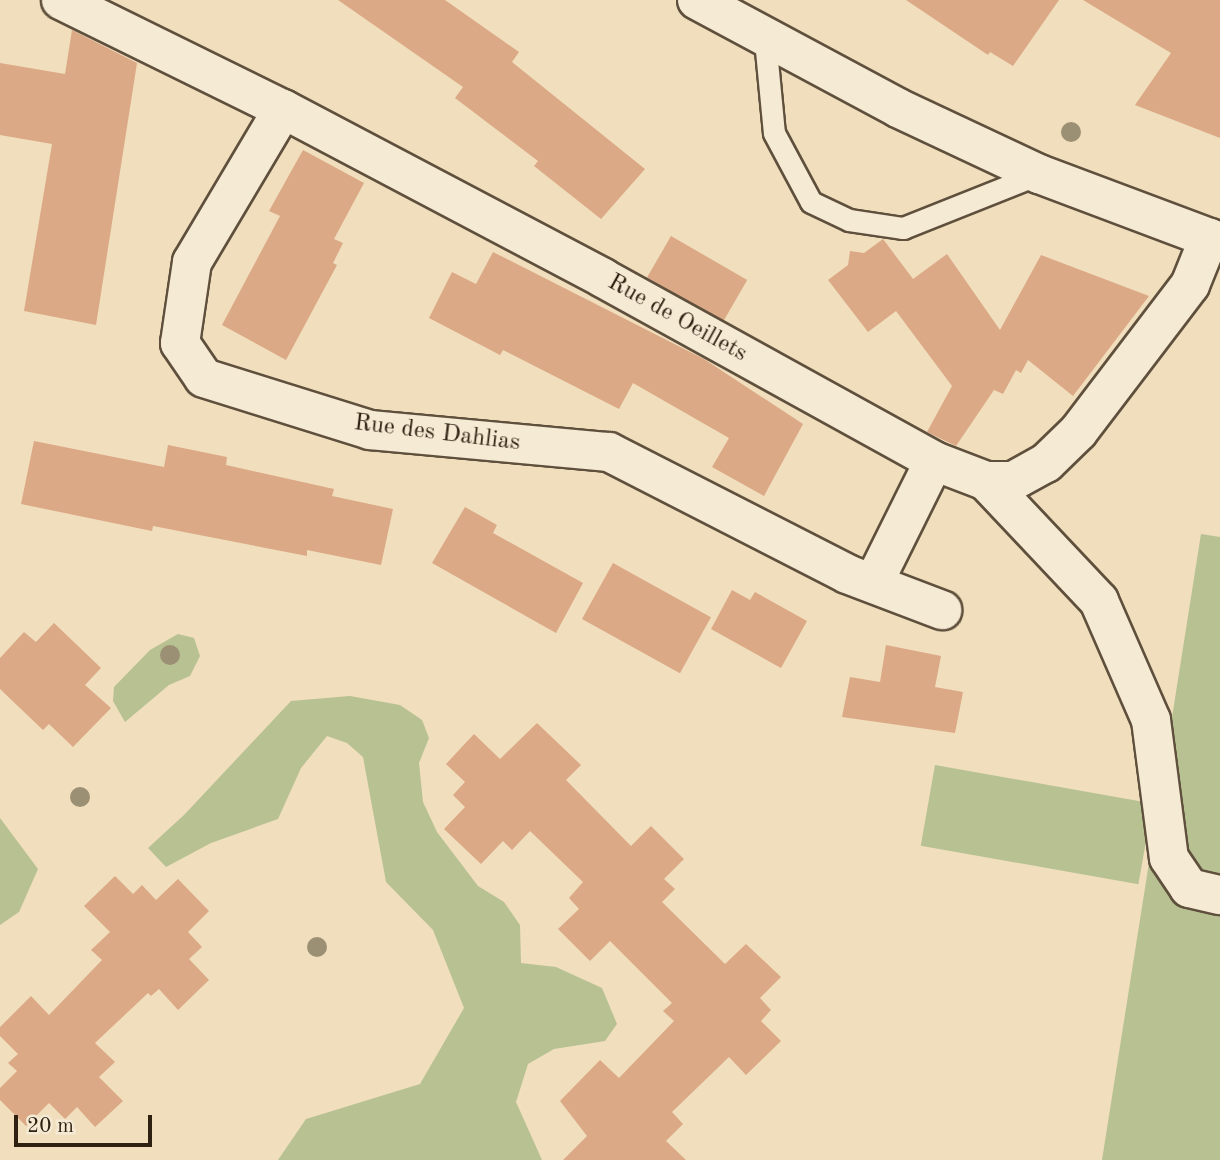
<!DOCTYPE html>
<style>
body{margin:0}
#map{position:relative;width:1220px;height:1160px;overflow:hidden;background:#f0debd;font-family:"Old Standard TT",serif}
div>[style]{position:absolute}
.green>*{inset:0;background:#b8c192;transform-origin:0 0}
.building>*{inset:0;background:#dca986;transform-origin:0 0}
.roads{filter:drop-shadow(2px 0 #5f503d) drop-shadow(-2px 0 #5f503d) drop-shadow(0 2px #5f503d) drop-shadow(0 -2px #5f503d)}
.lane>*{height:21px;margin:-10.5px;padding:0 10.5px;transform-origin:10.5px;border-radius:10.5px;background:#f5ead4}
.street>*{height:38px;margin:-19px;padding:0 19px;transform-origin:19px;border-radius:19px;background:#f5ead4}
.secondary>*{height:38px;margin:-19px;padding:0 19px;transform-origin:19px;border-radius:19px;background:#f5ead4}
.trees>*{width:20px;height:20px;margin:-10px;border-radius:50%;background:#9c9074}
span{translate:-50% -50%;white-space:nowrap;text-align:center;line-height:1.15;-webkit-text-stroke:5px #f5ead4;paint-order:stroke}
.street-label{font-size:24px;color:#2f2112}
.scale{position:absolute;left:14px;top:1115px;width:138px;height:32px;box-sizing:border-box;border:4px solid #2f2112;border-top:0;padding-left:9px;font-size:21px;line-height:24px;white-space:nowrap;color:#2f2112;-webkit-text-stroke:5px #f5ead4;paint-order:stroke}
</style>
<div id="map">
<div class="green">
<div style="clip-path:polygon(1201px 534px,1220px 537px,1220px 1160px,1102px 1160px)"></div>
<div style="clip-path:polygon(178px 634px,194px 638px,200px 656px,190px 676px,169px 685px,125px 722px,113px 701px,114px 687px,150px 650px)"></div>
<div style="clip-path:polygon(350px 696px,400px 705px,422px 720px,429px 738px,419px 763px,423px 802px,437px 832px,478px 886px,504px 902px,520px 925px,521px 963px,556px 967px,602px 988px,617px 1024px,605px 1041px,554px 1049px,528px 1064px,516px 1102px,542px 1160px,278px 1160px,306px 1119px,420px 1084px,464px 1008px,433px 930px,386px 882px,363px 757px,347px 743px,327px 736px,301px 768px,278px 819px,211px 843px,166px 867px,148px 848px,184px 815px,291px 701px)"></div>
<div style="left:935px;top:765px;width:221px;height:82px;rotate:10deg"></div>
<div style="clip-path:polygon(0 818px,38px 869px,19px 912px,0 925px)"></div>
</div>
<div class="building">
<div style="clip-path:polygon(338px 0,445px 0,519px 52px,512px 62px,645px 169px,601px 219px,534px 166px,538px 161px,455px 98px,463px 87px)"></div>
<div style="clip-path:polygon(906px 0,1059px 0,1013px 66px,990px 52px,988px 55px)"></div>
<div style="clip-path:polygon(1083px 0,1220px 0,1220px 138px,1135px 105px,1171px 53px)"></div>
<div style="clip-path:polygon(72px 30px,137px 63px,96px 325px,24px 311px,52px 144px,0 135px,0 63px,65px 74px)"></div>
<div style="clip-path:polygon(303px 150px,364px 183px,334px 239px,343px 243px,333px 263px,337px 265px,286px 360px,222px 325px,280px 216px,269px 211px)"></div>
<div style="left:671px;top:236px;width:88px;height:48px;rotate:30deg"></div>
<div style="clip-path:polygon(883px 239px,913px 279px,947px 254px,1000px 330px,1041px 255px,1149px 296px,1073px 396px,1028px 360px,1021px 373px,1016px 370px,1003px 394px,994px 390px,956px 446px,927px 432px,952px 386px,896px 311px,868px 332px,828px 280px,848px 265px,850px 251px,864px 253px)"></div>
<div style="clip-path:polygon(493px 252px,704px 359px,803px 424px,764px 496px,712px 467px,729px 438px,633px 383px,619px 409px,503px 350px,500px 355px,429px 318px,452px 272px,476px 284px)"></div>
<div style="clip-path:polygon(34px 441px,164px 467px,168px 445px,227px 457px,226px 465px,334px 489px,332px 496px,393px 509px,381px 565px,307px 550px,307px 556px,153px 526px,152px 531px,21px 504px)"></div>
<div style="clip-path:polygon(465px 507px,497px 525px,493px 533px,583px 583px,556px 633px,432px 563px)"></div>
<div style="left:613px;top:563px;width:112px;height:64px;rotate:29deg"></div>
<div style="clip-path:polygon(732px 590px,750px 600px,755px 592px,807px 621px,781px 668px,711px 629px)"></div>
<div style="clip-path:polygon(54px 623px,101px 668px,85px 685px,111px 708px,73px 747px,49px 724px,43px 730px,0 689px,0 658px,24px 632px,36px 642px)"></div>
<div style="clip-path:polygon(886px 645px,941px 656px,935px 687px,963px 692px,955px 733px,842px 717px,850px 677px,880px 682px)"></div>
<div style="clip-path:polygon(537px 723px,581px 765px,566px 780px,631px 846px,651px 826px,684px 859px,664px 879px,675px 889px,662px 902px,725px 964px,746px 944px,781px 977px,760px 998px,771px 1010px,761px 1021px,781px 1041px,746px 1075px,729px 1057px,672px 1112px,683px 1124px,666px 1141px,686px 1160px,563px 1160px,587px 1136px,560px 1101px,600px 1060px,619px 1078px,674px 1021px,663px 1011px,672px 1003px,610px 941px,590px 961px,558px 929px,579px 909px,569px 898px,583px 882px,530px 831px,512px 850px,503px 841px,481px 864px,444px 829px,465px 807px,453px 795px,465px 782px,446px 764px,474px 734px,500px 759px)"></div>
<div style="clip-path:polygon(115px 876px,133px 894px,142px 885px,156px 900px,178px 879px,209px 911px,188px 932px,202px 947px,189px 959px,209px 980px,178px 1010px,159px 989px,151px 996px,148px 993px,95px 1043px,115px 1062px,99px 1077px,123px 1101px,95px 1127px,77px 1107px,65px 1119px,49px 1103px,26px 1126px,0 1100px,0 1088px,17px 1071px,8px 1063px,18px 1054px,0 1036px,0 1027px,31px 996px,49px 1015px,102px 960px,91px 950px,110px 932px,84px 906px)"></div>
</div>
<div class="roads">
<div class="lane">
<div style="left:765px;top:40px;width:93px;rotate:84.5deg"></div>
<div style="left:774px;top:133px;width:78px;rotate:61.8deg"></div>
<div style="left:811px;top:202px;width:42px;rotate:25.3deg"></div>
<div style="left:849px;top:220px;width:55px;rotate:8.4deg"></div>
<div style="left:903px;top:228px;width:146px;rotate:-21.7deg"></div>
</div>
<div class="street">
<div style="left:61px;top:0;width:247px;rotate:26.2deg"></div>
<div style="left:283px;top:109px;width:362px;rotate:27.8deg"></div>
<div style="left:603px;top:278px;width:378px;rotate:28.9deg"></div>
<div style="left:934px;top:461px;width:56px;rotate:21deg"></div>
<div style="left:986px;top:481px;width:27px"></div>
<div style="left:1013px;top:481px;width:38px;rotate:-29deg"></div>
<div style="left:1046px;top:463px;width:45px;rotate:-44.1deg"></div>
<div style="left:1078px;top:432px;width:185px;rotate:-52.7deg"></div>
<div style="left:1190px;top:285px;width:51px;rotate:-68deg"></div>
<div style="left:283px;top:109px;width:178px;rotate:120.7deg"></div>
<div style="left:192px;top:262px;width:82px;rotate:98.4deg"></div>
<div style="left:180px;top:343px;width:42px;rotate:55.6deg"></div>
<div style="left:204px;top:378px;width:174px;rotate:17.4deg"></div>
<div style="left:370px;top:430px;width:240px;rotate:5.3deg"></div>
<div style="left:609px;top:452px;width:267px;rotate:27.1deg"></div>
<div style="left:847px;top:574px;width:102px;rotate:20.8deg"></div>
<div style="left:986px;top:481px;width:165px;rotate:46.7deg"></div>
<div style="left:1099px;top:601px;width:130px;rotate:66.4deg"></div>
<div style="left:1151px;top:720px;width:139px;rotate:82.6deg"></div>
<div style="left:1169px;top:858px;width:36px;rotate:56deg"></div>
<div style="left:1189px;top:888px;width:32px;rotate:13deg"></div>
<div style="left:874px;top:582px;width:135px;rotate:-63.6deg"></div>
</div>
<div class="secondary">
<div style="left:697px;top:0;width:228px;rotate:28.2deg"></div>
<div style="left:898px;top:108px;width:156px;rotate:25.1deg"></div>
<div style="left:1039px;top:174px;width:193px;rotate:20.6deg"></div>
</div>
</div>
<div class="trees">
<div style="left:1071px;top:132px"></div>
<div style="left:170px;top:655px"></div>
<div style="left:80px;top:797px"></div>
<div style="left:317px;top:947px"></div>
</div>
<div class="street-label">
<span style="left:677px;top:319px;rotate:29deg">Rue de Oeillets</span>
<span style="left:437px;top:434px;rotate:7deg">Rue des Dahlias</span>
</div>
<div class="scale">20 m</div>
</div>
